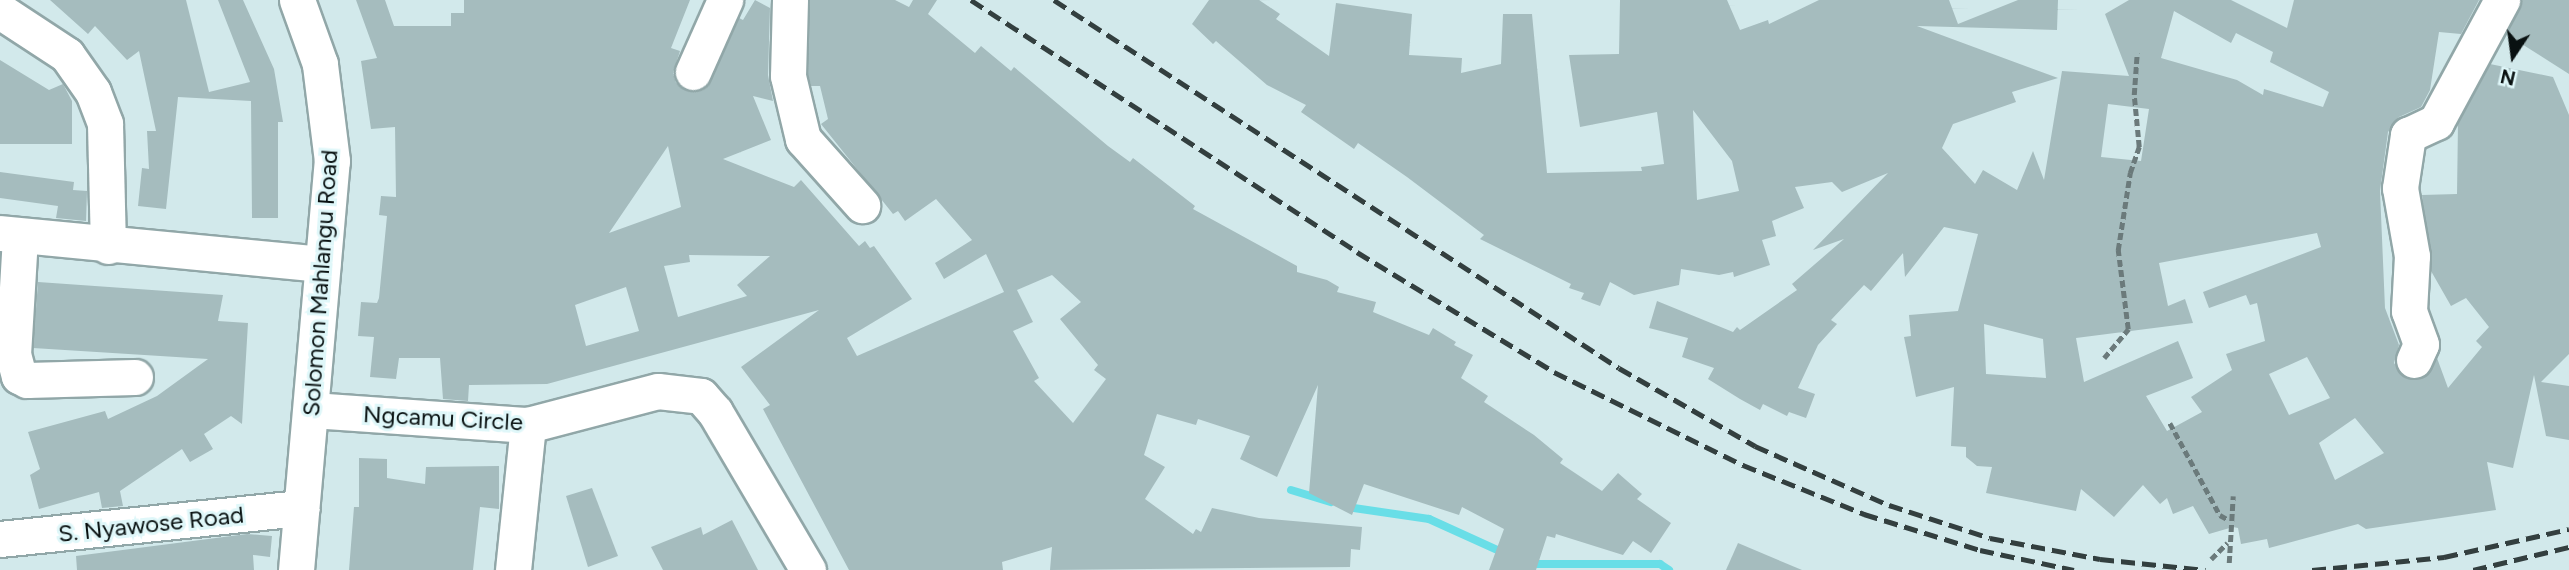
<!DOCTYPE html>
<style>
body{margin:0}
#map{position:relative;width:2569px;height:570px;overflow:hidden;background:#d2e9eb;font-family:Figtree,sans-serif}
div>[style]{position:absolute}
.stream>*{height:8px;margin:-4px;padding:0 4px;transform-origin:4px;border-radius:4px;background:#69dee7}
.building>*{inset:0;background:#a5bcbe}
.path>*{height:4.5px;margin-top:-2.25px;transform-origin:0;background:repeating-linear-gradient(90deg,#6b7a7b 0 7px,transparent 0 10.5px)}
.roads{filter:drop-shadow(2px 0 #91a7a8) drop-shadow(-2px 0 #91a7a8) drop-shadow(0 2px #91a7a8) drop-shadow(0 -2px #91a7a8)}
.minor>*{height:35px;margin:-17.5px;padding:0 17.5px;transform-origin:17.5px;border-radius:17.5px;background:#fff}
.rail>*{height:5px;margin-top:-2.5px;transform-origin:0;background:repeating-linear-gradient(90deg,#333f3f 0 14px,transparent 0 21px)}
span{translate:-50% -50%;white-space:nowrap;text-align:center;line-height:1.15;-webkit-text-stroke:6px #dff7f9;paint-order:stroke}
.street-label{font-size:24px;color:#091111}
.north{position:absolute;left:2478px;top:21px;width:70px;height:70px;-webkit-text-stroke:5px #dff7f9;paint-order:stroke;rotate:193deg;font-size:19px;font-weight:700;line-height:28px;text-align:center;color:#091111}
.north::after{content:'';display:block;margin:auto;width:24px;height:32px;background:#091111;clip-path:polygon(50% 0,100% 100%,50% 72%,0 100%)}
</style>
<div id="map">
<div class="stream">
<div style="left:1291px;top:490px;width:42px;rotate:16.7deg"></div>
<div style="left:1347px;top:507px;width:83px;rotate:8.3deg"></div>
<div style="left:1429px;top:519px;width:82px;rotate:24.4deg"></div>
<div style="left:1529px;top:564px;width:131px"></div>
<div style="left:1660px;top:564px;width:11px;rotate:34deg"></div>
</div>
<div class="building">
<div style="clip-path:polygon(50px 0,186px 0,209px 92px,250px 82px,218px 0,243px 0,274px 69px,283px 122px,278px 122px,278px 218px,252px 218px,251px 101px,178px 97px,166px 209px,138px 206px,142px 168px,149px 169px,147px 131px,156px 131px,139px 51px,127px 60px,95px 26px,88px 34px)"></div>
<div style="clip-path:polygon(evenodd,356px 0,385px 0,394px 26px,451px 26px,451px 13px,464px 13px,464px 0,690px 0,671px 48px,680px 51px,673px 73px,676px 83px,694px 92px,711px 80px,739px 18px,743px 20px,755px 0,770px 8px,768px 75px,773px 101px,753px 96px,771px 140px,723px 159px,794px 187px,801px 180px,859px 246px,865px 241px,870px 248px,874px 246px,912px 299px,847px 338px,857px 356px,1004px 292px,986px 254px,944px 279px,935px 263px,972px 240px,936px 199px,905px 221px,898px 211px,893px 214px,821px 124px,828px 119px,820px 86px,811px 86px,808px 74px,810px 0,895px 0,909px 7px,913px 0,937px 0,928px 14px,975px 53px,981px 46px,1011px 71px,1014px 67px,1108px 146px,1130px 162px,1133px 158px,1195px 206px,1193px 209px,1297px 266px,1297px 272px,1327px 280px,1339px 287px,1337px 292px,1376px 302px,1373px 312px,1429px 335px,1433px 328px,1456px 342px,1454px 345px,1473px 355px,1461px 378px,1488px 396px,1484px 402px,1534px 435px,1563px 459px,1560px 463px,1602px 491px,1618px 473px,1642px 494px,1637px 499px,1671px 523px,1651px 553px,1633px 541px,1623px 555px,1556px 534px,1555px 538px,1547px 536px,1536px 570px,1489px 570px,1504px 529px,1462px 507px,1459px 515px,1364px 484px,1352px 515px,1309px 493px,1318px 385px,1277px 477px,1240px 459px,1250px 436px,1198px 419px,1196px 425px,1157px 414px,1144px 455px,1165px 467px,1145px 499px,1193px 534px,1196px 529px,1201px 532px,1212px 508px,1259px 518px,1362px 527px,1360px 550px,1351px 549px,1350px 567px,1050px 570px,1052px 547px,1002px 562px,1003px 570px,849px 570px,763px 409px,770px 405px,741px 367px,819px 310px,547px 384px,469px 385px,468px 401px,443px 399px,440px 358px,399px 358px,396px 379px,370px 377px,374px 337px,358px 336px,361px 302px,377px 303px,379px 298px,387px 216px,379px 215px,381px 196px,396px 197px,395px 127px,371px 129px,361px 61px,377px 58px,356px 0,668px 146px,681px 207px,609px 233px,668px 146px,356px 0,689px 255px,770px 256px,737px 285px,747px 296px,678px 317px,664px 266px,690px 262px,689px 255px,356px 0,1052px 275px,1081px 302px,1060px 319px,1098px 365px,1094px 370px,1106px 379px,1073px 423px,1034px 381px,1039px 378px,1013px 331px,1033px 322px,1017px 290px,1052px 275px,356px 0,626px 287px,639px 331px,586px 346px,575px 305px,626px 287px)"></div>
<div style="clip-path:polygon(evenodd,1209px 0,1259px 0,1280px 14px,1276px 19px,1329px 56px,1336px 3px,1412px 14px,1409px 55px,1462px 58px,1461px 73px,1501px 64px,1503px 14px,1532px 14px,1547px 173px,1642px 171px,1641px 167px,1664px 164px,1657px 112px,1580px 127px,1569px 55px,1619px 54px,1620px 0,1727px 0,1740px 30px,1768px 20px,1769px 24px,1819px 0,1949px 0,1958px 24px,2018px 0,2058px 0,2057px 30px,1917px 26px,2058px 78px,2012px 92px,2016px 102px,1953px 124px,1942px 148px,1975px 184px,1983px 170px,2017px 190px,2033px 151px,2044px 180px,2062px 71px,2129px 76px,2105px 14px,2129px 0,2231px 0,2287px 28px,2294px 0,2479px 0,2461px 34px,2439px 32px,2430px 90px,2421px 107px,2399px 117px,2388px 132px,2380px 191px,2385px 308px,2399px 345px,2394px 363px,2405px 378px,2417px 380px,2426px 376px,2437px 358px,2448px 388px,2482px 347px,2476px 341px,2489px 327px,2466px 298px,2451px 306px,2431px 271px,2422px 195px,2457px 194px,2458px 123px,2490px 64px,2553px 77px,2569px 115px,2569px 354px,2541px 382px,2569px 386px,2569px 440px,2546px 436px,2534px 375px,2513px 468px,2487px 462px,2496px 510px,2366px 529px,2358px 524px,2269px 548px,2267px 539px,2241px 544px,2238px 528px,2233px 527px,2209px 534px,2193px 506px,2173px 514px,2167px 498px,2160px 504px,2143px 485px,2114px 517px,2081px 489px,2076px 511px,1986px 493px,1992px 467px,1977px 466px,1966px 457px,1966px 447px,1951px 446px,1954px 387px,1916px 397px,1904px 337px,1911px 336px,1909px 315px,1958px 311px,1978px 234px,1944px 227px,1905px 277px,1903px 253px,1871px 291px,1864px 285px,1831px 320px,1837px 324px,1818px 345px,1798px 388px,1815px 394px,1806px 418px,1789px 412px,1787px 416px,1763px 404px,1760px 410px,1740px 399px,1708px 379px,1714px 368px,1682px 357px,1688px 338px,1649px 328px,1657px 301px,1733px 332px,1737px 327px,1740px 330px,1797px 290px,1792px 284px,1844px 239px,1813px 250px,1888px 173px,1842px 192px,1832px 182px,1795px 187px,1804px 208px,1772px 221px,1776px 236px,1762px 240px,1770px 265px,1734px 277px,1733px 272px,1719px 275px,1681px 269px,1679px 285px,1634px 295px,1610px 282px,1600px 306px,1581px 299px,1584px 293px,1569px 288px,1571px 284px,1480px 239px,1484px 235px,1407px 177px,1358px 143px,1354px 149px,1301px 112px,1306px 105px,1267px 85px,1216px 41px,1213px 44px,1192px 24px,1209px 0,2174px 11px,2231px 43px,2236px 33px,2273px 52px,2270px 62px,2329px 92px,2323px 107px,2264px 89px,2263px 95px,2237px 80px,2161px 58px,2174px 11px,1209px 0,2108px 104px,2149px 109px,2141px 161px,2101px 157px,2108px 104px,1209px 0,1693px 110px,1732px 161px,1739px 191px,1697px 200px,1693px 110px,1209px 0,2317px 233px,2321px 247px,2203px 292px,2209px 308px,2246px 295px,2250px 305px,2257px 303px,2265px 341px,2226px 354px,2232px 370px,2191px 397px,2202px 412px,2167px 431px,2146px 396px,2193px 378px,2178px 341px,2084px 382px,2076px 338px,2193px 323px,2185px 299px,2168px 306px,2159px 263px,2317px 233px,1209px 0,1984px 324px,2043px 339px,2046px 378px,1986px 374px,1984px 324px,1209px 0,2307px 357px,2330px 398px,2289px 415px,2269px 374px,2307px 357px,1209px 0,2355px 418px,2384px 453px,2335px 480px,2319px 443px,2355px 418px)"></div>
<div style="clip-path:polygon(2522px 0,2569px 0,2569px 74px,2506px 34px)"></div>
<div style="clip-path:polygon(0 60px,49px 90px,63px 84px,72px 101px,72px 144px,0 144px)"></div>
<div style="clip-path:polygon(0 172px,74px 182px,73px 190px,87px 191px,86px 221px,56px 218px,58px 206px,0 198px)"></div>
<div style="clip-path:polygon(38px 282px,223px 295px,218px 321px,248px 323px,242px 424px,231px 416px,204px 434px,213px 449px,190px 462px,182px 449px,120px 491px,123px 506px,102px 508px,99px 492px,39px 509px,30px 475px,40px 469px,28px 432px,105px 411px,108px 419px,157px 396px,208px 359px,33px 348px)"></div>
<div style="clip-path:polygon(359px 458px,387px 459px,387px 478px,425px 484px,426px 467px,499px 466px,499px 509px,480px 507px,473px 570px,349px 570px,354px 507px,359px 507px)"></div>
<div style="clip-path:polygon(592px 488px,618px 556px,588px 567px,566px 496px)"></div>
<div style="clip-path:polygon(732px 520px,758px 570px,663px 570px,651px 547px,701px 527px,703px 535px)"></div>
<div style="clip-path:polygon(247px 534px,272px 536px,270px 557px,253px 555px,254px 570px,77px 570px,76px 556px)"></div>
<div style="clip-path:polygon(1738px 543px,1802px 570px,1726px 570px)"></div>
</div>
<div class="path">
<div style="left:2104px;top:358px;width:38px;rotate:-50deg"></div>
<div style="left:2128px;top:329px;width:80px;rotate:-97.2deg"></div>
<div style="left:2118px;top:250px;width:78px;rotate:-81.1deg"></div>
<div style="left:2130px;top:173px;width:28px;rotate:-71deg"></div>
<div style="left:2139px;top:147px;width:52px;rotate:-95.5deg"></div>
<div style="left:2134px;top:95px;width:42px;rotate:-85.9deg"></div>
<div style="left:2170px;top:423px;width:105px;rotate:61.5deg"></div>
<div style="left:2220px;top:515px;width:10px;rotate:29deg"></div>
<div style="left:2211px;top:559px;width:23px;rotate:-45deg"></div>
<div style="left:2229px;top:563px;width:67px;rotate:-86.6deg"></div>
</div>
<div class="roads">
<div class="minor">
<div style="left:790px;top:0;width:76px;rotate:91.5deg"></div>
<div style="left:788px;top:76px;width:65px;rotate:76.6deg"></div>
<div style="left:803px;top:139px;width:89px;rotate:48.2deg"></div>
<div style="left:0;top:11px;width:80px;rotate:33.3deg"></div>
<div style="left:67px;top:55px;width:45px;rotate:54.9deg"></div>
<div style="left:93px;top:92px;width:34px;rotate:69deg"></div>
<div style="left:105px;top:124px;width:122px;rotate:88.6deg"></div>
<div style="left:693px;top:72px;width:79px;rotate:-66deg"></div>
<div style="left:0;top:233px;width:324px;rotate:5.5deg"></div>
<div style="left:20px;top:237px;width:117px;rotate:93.4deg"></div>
<div style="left:13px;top:354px;width:23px;rotate:75deg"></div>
<div style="left:19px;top:376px;width:9px;rotate:27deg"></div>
<div style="left:27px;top:380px;width:108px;rotate:-1.6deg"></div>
<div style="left:2414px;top:360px;width:17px;rotate:-66deg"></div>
<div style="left:2421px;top:344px;width:35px;rotate:-110deg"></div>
<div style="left:2409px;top:311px;width:55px;rotate:-86.9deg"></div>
<div style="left:2412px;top:256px;width:69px;rotate:-100deg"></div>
<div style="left:2400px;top:188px;width:54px;rotate:-81.4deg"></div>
<div style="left:2408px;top:135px;width:31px;rotate:-25deg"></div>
<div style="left:2436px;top:122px;width:139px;rotate:-61.6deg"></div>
<div style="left:312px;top:410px;width:217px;rotate:4deg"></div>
<div style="left:528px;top:425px;width:134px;rotate:-14.7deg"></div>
<div style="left:658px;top:391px;width:43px;rotate:6.6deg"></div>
<div style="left:701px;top:396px;width:21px;rotate:49deg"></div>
<div style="left:715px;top:412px;width:183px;rotate:59.5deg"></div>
<div style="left:0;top:539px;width:303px;rotate:-5.9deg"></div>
<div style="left:296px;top:570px;width:411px;rotate:-85deg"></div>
<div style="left:332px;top:161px;width:98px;rotate:-97.1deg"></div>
<div style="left:320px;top:64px;width:68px;rotate:-109.8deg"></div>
<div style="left:513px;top:570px;width:146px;rotate:-84.1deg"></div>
</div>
</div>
<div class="rail">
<div style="left:971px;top:0;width:461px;rotate:33.1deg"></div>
<div style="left:1357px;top:252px;width:231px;rotate:31.3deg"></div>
<div style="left:1554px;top:372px;width:211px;rotate:26.2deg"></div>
<div style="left:1743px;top:465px;width:131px;rotate:22deg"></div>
<div style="left:1864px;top:514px;width:121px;rotate:17.2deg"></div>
<div style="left:1980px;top:550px;width:96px;rotate:12deg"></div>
<div style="left:1054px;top:0;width:674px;rotate:33.08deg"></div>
<div style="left:1619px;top:368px;width:157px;rotate:29.8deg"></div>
<div style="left:1755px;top:446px;width:146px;rotate:23.8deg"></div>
<div style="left:1889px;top:505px;width:106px;rotate:18.1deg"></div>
<div style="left:1990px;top:538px;width:112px;rotate:10.8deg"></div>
<div style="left:2100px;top:559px;width:106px;rotate:6deg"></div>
<div style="left:2312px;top:570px;width:133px;rotate:-5.6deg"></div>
<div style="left:2444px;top:557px;width:128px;rotate:-12.6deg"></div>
<div style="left:2473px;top:570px;width:99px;rotate:-13.5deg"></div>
</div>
<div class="street-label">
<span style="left:320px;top:283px;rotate:-86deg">Solomon Mahlangu Road</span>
<span style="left:443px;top:418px;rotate:3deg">Ngcamu Circle</span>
<span style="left:151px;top:524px;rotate:-6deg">S. Nyawose Road</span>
</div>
<div class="north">N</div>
</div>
